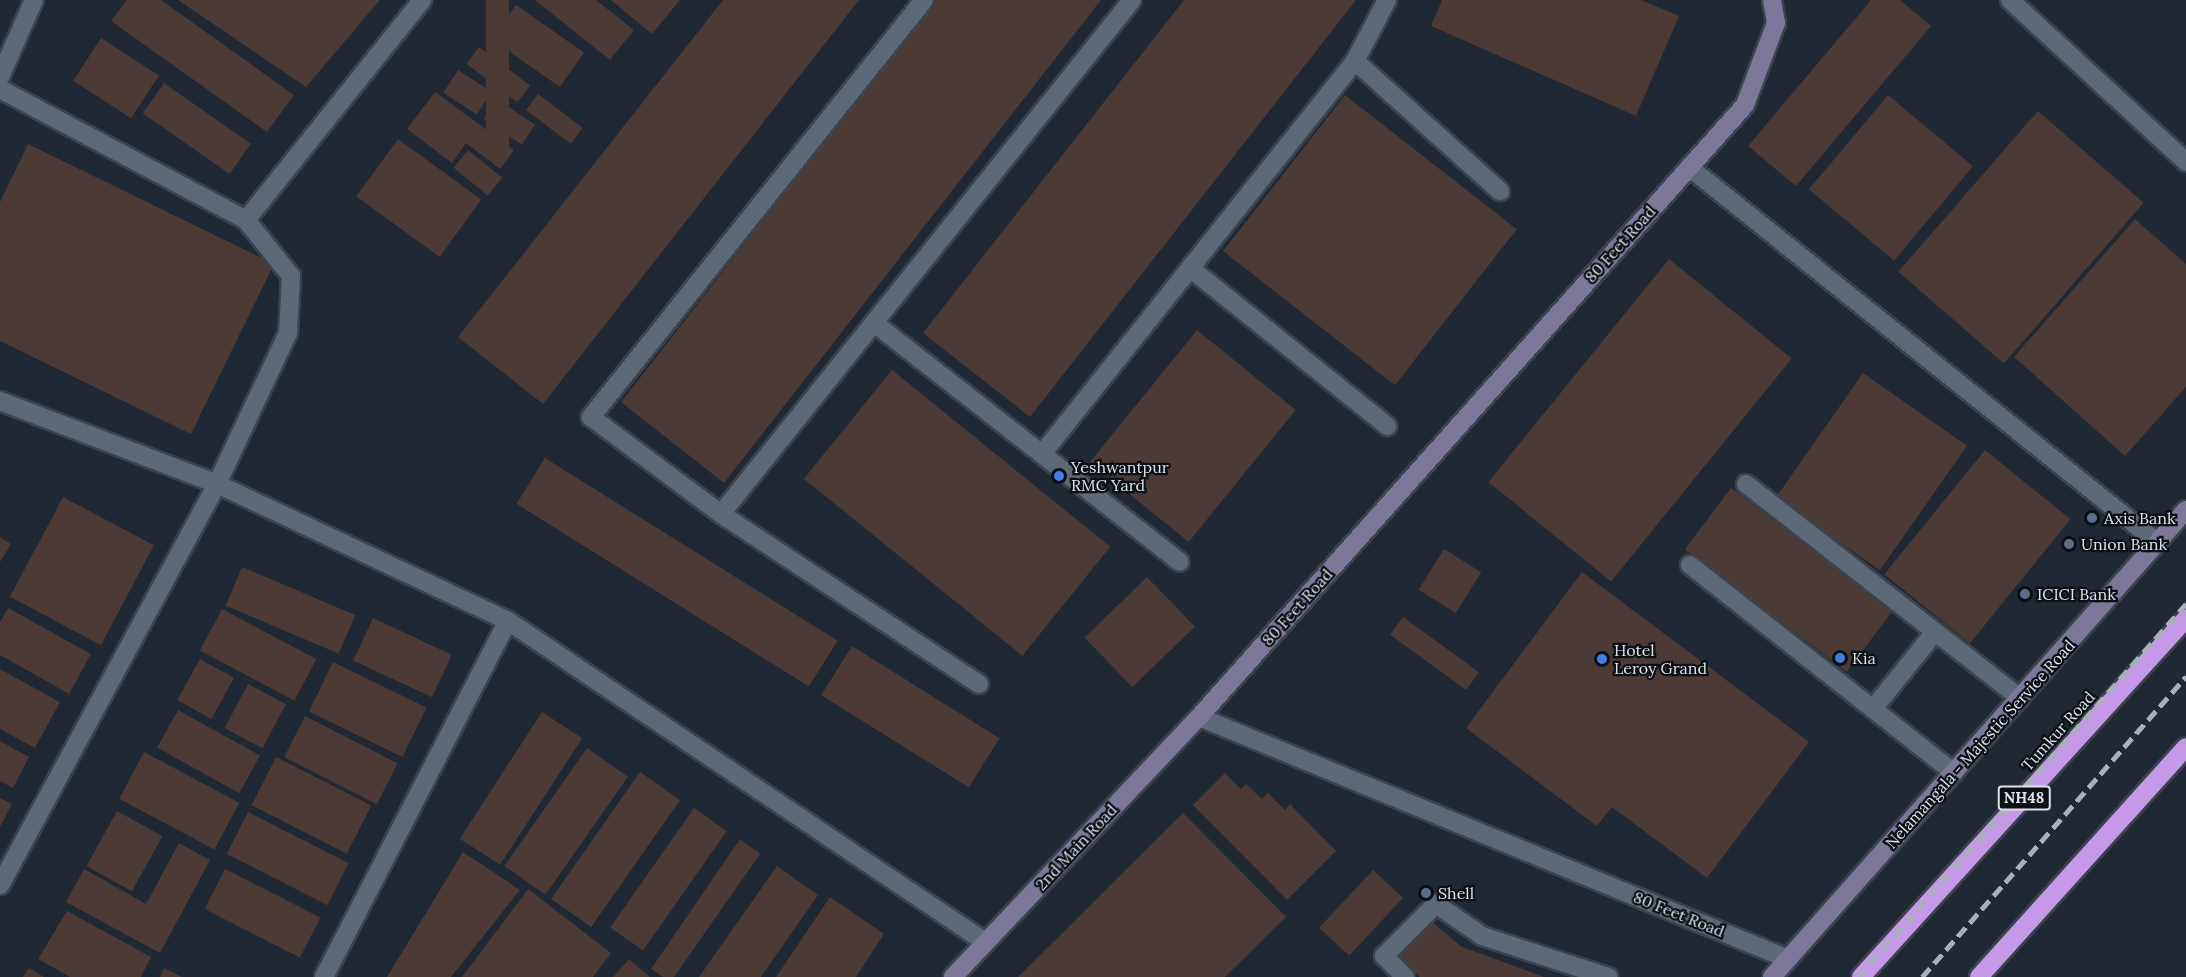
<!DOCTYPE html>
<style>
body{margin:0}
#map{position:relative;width:2186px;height:977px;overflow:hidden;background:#1f2833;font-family:Lora,serif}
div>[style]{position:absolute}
.building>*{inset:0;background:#4b3a35;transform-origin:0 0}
.roads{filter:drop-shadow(2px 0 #3b434d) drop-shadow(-2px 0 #3b434d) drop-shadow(0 2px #3b434d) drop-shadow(0 -2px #3b434d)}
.lane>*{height:18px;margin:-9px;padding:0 9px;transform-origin:9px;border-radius:9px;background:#5e6977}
.street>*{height:18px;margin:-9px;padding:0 9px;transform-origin:9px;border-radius:9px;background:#5e6977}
.secondary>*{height:18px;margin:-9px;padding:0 9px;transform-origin:9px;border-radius:9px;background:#7d7799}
.highway>*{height:18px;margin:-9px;padding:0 9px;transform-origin:9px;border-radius:9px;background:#c598e8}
.rail>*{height:4.5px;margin-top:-2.25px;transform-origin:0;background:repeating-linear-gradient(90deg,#a9b0b9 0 12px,transparent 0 18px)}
.dots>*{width:16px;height:16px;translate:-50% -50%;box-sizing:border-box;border:3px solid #0c1015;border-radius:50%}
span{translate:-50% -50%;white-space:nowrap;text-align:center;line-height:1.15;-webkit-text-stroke:4.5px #0c1015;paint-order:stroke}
.shield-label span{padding:2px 4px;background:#0c1015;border:2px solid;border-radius:4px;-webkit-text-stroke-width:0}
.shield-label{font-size:15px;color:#dde3eb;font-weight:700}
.street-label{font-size:16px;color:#dde3eb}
.poi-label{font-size:16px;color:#dde3eb}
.left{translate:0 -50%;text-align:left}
</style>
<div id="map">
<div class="building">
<div style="clip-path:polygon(127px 0,161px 0,294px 95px,267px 132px,111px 21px)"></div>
<div style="clip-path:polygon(178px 0,380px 0,306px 87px)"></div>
<div style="left:486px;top:0;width:23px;height:158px"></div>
<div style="clip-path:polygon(535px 0,596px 0,634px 30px,610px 60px)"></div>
<div style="clip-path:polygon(611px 0,680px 0,652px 34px)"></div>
<div style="clip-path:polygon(723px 0,859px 0,543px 404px,458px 337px)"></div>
<div style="clip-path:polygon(935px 0,1101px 0,724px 483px,621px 402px)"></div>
<div style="clip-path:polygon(1184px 0,1356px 0,1030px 417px,923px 333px)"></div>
<div style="clip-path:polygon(1442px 0,1641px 0,1679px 16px,1636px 116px,1431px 26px)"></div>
<div style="clip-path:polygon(1871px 0,1900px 0,1931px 26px,1796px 186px,1748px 146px)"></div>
<div style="left:516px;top:5px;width:83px;height:42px;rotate:35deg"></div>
<div style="left:101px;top:38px;width:69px;height:51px;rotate:33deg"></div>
<div style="left:479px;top:47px;width:64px;height:21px;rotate:37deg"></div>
<div style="left:458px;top:70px;width:40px;height:27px;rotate:33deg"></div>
<div style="left:164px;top:83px;width:106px;height:37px;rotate:35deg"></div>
<div style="clip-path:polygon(435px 92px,514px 150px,500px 169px,466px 143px,452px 163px,407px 129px)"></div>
<div style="left:538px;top:94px;width:56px;height:20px;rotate:37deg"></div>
<div style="left:1345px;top:95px;width:218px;height:198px;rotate:38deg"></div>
<div style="left:1888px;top:95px;width:111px;height:123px;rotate:40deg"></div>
<div style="left:497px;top:99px;width:46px;height:24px;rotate:34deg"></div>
<div style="left:2038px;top:111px;width:140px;height:213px;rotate:41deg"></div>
<div style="left:398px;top:139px;width:103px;height:71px;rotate:36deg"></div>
<div style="clip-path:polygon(28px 144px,274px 264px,191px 434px,0 341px,0 202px)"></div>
<div style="left:468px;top:150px;width:44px;height:23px;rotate:39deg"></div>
<div style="clip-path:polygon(2135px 219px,2186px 264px,2186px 387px,2125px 456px,2014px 357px)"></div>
<div style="left:1669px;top:259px;width:158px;height:287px;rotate:39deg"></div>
<div style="left:1197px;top:330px;width:127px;height:170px;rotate:39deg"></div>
<div style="left:892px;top:370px;width:281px;height:140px;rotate:39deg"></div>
<div style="left:1863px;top:373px;width:127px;height:152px;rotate:35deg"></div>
<div style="left:1985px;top:450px;width:110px;height:160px;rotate:39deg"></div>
<div style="left:545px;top:458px;width:345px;height:54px;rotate:32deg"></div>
<div style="left:1731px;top:488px;width:203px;height:77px;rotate:37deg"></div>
<div style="left:63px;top:497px;width:103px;height:113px;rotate:28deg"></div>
<div style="clip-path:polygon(0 537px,11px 544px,0 562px)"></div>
<div style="left:1444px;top:549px;width:44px;height:48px;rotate:32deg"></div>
<div style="left:242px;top:567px;width:123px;height:42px;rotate:23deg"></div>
<div style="clip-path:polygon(1582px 572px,1809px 742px,1707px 878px,1612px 807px,1597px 826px,1466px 728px)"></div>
<div style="left:1147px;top:577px;width:69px;height:87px;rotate:46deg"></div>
<div style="clip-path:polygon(8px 608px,91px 654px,69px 694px,0 655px,0 622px)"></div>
<div style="left:222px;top:609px;width:107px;height:47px;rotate:28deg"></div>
<div style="left:1403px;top:617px;width:94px;height:22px;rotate:36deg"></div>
<div style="left:373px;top:618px;width:87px;height:47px;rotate:25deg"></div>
<div style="left:852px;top:646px;width:174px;height:58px;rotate:32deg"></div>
<div style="left:200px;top:659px;width:39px;height:47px;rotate:29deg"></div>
<div style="left:333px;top:662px;width:104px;height:55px;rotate:26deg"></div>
<div style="clip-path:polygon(0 669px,60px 702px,35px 748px,0 729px)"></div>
<div style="left:248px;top:684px;width:43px;height:50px;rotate:28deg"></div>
<div style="left:178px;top:710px;width:94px;height:43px;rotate:29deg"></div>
<div style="left:542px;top:712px;width:48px;height:151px;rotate:33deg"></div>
<div style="left:305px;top:716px;width:104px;height:46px;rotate:27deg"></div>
<div style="clip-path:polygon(0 741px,29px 757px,13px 788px,0 781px)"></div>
<div style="left:587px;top:748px;width:50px;height:144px;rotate:35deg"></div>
<div style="left:144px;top:752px;width:108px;height:53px;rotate:28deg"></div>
<div style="left:276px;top:757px;width:107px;height:54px;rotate:27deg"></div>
<div style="left:640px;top:772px;width:49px;height:155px;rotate:35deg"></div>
<div style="clip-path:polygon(1225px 773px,1241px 789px,1246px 784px,1262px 799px,1268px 793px,1285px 810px,1290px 804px,1336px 851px,1287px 900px,1193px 805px)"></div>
<div style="clip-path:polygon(0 798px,12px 804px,0 827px)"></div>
<div style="left:694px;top:808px;width:40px;height:146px;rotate:35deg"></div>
<div style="left:117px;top:811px;width:52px;height:63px;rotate:29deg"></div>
<div style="left:248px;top:812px;width:113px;height:47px;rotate:27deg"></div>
<div style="clip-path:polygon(1183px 813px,1286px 917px,1225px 977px,1018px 977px)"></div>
<div style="clip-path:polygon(740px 839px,760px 854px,674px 977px,663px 977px,651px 969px)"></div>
<div style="clip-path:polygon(179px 843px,210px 860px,160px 953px,66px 902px,84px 869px,146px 904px)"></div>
<div style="clip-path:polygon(463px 852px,520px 890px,451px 977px,387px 977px)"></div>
<div style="clip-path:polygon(777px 866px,818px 895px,761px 977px,699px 977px)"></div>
<div style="left:225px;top:869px;width:107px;height:45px;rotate:27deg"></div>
<div style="left:1373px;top:870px;width:41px;height:79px;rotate:43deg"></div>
<div style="clip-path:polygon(528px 889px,611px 953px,593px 977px,462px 977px)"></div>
<div style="clip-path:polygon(830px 897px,884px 934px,856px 977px,776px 977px)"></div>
<div style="clip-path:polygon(67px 911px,151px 957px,141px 977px,70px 977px,38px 959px)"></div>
<div style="clip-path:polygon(1429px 919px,1460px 946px,1544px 977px,1420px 977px,1396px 956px)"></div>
<div style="clip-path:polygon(629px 959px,650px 977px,613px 977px)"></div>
<div style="clip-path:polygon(29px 968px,44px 977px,23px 977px)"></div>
<div style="clip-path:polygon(164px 968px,182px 977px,160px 977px)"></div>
</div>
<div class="roads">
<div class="lane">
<div style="left:924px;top:0;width:534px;rotate:128.61deg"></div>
<div style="left:591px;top:417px;width:162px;rotate:36.7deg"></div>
<div style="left:721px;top:514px;width:309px;rotate:33.4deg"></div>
<div style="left:1355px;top:61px;width:195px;rotate:41.9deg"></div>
<div style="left:1190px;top:268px;width:253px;rotate:38.7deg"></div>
<div style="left:874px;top:323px;width:388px;rotate:38deg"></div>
<div style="left:1042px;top:454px;width:502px;rotate:-51.46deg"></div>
<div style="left:1355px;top:61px;width:69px;rotate:-62.3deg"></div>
<div style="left:1746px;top:484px;width:348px;rotate:38deg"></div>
<div style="left:721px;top:514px;width:658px;rotate:-51.35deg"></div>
<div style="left:1690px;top:565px;width:336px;rotate:38.2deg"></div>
<div style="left:1873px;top:709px;width:99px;rotate:-51.2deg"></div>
<div style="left:1405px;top:977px;width:30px;rotate:-135deg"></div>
<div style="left:1384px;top:956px;width:74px;rotate:-45deg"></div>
<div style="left:1436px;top:904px;width:56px;rotate:34.8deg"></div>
<div style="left:1482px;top:936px;width:133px;rotate:18deg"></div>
</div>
<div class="street">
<div style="left:2010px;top:0;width:239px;rotate:42.6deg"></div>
<div style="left:0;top:77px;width:84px;rotate:-66.2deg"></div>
<div style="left:0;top:89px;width:279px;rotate:28deg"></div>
<div style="left:246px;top:220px;width:72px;rotate:51.2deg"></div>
<div style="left:291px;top:276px;width:57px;rotate:93deg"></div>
<div style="left:288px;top:333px;width:167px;rotate:115.2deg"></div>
<div style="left:217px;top:484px;width:456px;rotate:118.4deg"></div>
<div style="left:1689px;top:167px;width:601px;rotate:38.72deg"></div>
<div style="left:246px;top:220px;width:282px;rotate:-51.3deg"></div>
<div style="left:0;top:401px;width:232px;rotate:20.9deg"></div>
<div style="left:217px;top:484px;width:322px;rotate:25.2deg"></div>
<div style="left:508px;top:621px;width:575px;rotate:33.94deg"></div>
<div style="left:1199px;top:717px;width:637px;rotate:22.34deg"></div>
<div style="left:324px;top:977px;width:401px;rotate:-62.7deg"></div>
</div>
<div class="secondary">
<div style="left:953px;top:977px;width:358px;rotate:-46.6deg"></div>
<div style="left:1199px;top:717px;width:820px;rotate:-48.26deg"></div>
<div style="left:1745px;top:105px;width:88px;rotate:-69.3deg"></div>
<div style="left:1776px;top:23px;width:23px;rotate:-100deg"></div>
<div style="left:1772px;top:977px;width:624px;rotate:-48.44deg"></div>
</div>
<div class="highway">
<div style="left:1861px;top:977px;width:484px;rotate:-47.8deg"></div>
<div style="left:1979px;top:977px;width:309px;rotate:-48deg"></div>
</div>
</div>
<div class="rail">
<div style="left:1858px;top:977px;width:497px;rotate:-48.7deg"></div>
<div style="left:1922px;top:977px;width:400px;rotate:-48.7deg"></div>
</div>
<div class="dots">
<div style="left:1059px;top:476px;background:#3f7fe0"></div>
<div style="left:2092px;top:518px;background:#5c6f8a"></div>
<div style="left:2069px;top:544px;background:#5c6f8a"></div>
<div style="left:2025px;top:594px;background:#5c6f8a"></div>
<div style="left:1840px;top:658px;background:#3f7fe0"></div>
<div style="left:1602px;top:659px;background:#3f7fe0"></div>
<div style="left:1426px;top:893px;background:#5c6f8a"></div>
</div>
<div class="shield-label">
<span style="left:2024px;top:798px">NH48</span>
</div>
<div class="street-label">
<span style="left:1620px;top:244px;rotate:-48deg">80 Feet Road</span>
<span style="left:1297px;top:607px;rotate:-48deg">80 Feet Road</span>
<span style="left:2058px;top:731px;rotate:-48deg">Tumkur Road</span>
<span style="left:1980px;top:744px;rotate:-48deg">Nelamangala - Majestic Service Road</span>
<span style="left:1076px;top:847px;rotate:-47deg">2nd Main Road</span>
<span style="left:1679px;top:914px;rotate:22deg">80 Feet Road</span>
</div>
<div class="poi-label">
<span class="left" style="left:1071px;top:476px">Yeshwantpur<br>RMC Yard</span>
<span class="left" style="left:2104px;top:518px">Axis Bank</span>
<span class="left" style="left:2081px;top:544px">Union Bank</span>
<span class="left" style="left:2037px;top:594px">ICICI Bank</span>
<span class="left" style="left:1614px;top:659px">Hotel<br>Leroy Grand</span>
<span class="left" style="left:1852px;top:658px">Kia</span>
<span class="left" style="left:1438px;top:893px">Shell</span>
</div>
</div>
